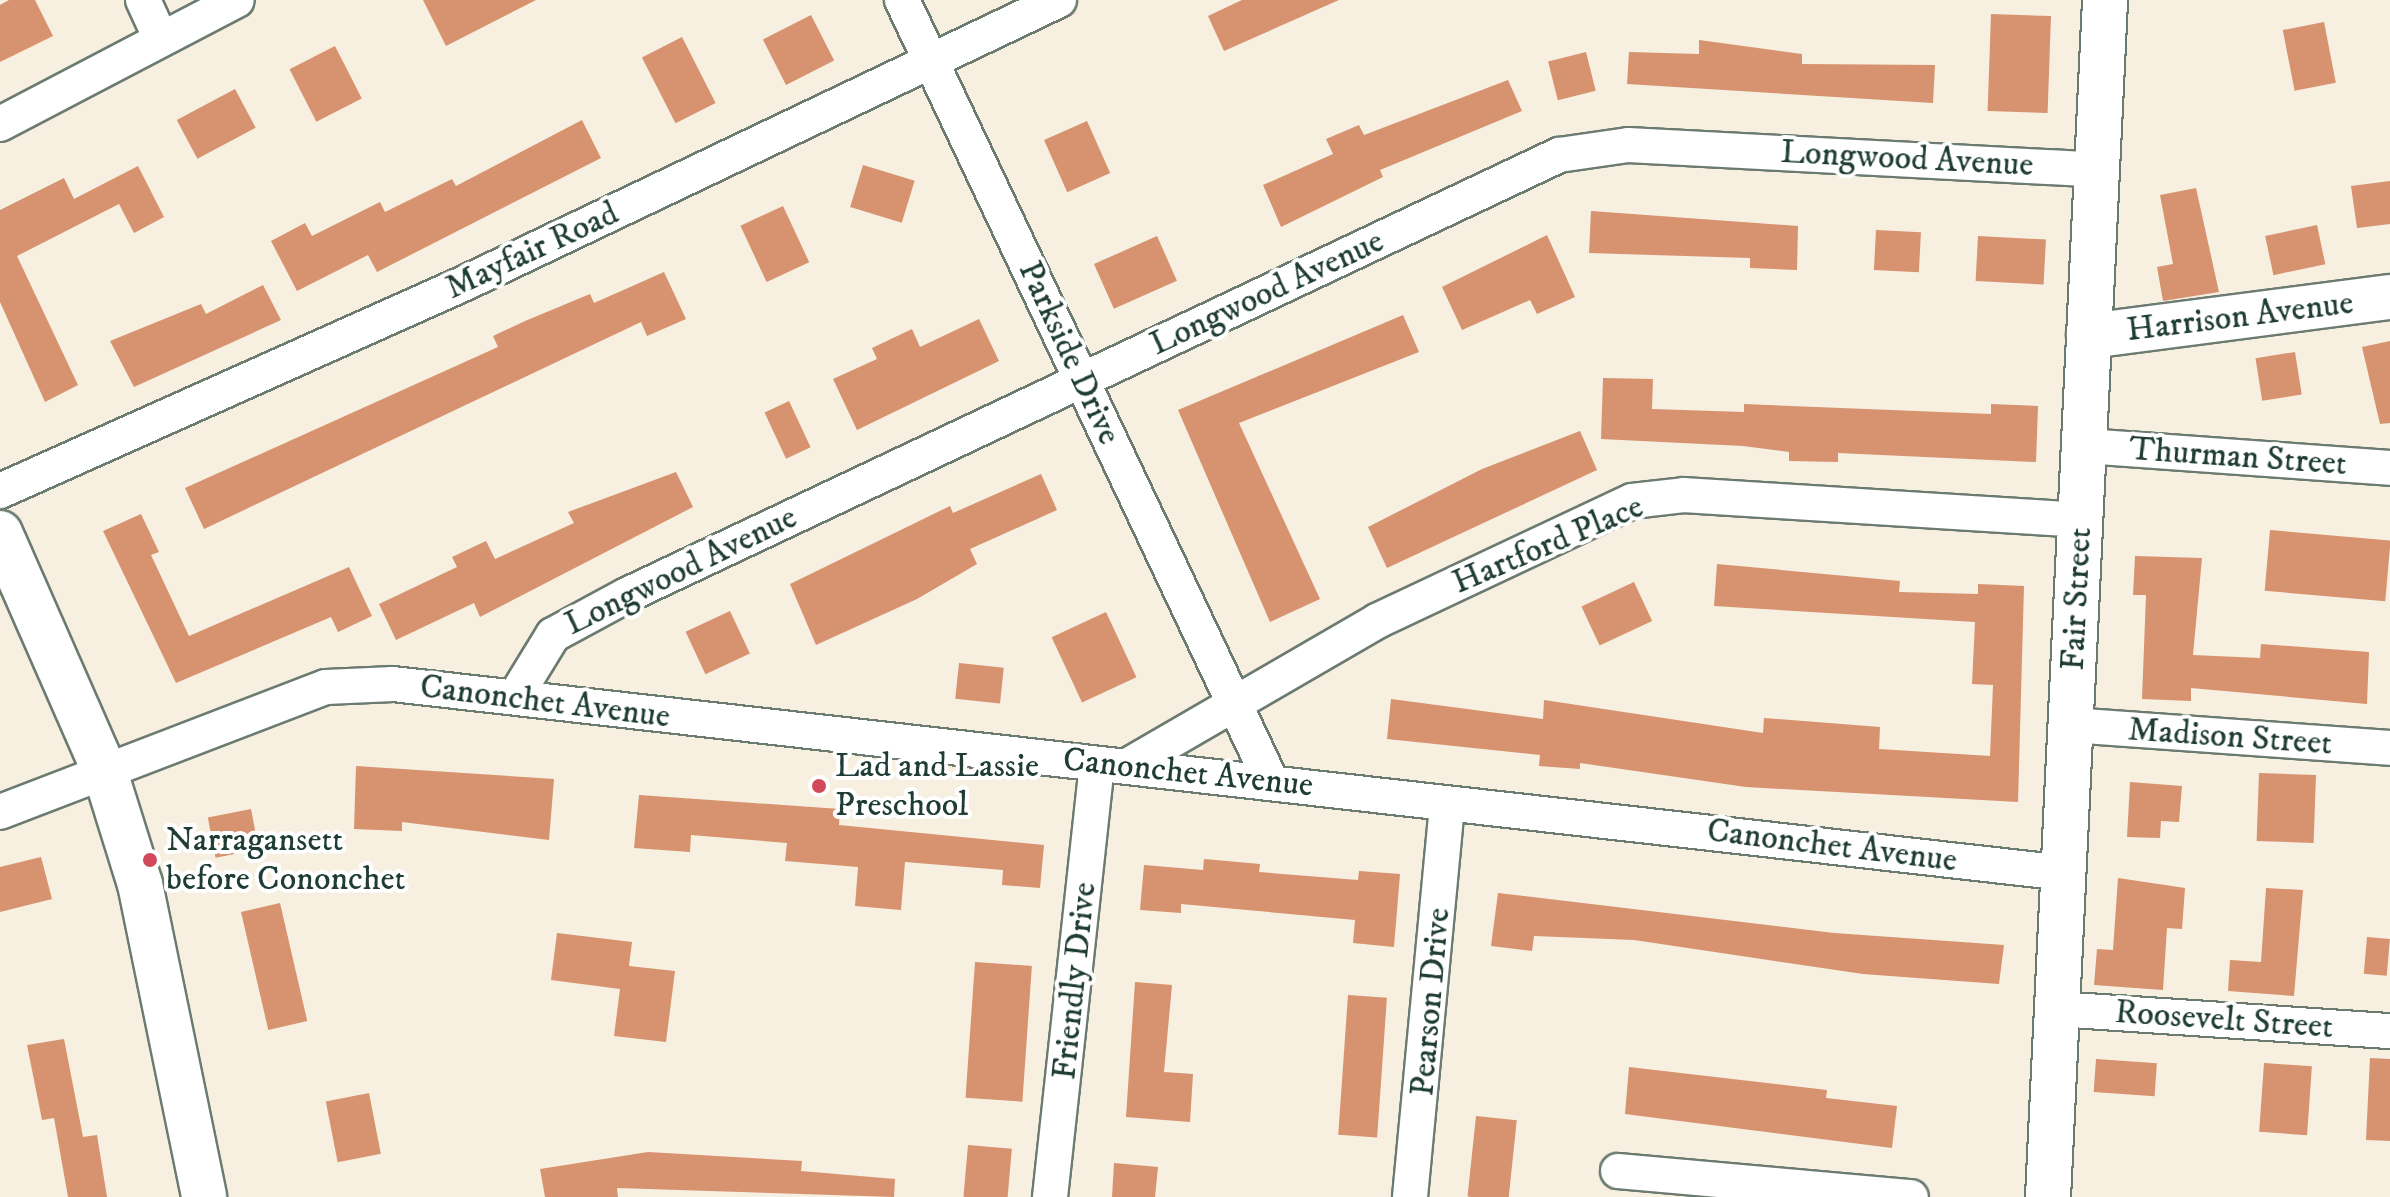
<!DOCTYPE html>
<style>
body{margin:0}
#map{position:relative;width:2390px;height:1197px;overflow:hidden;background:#f7efe0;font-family:"IM FELL DW Pica",serif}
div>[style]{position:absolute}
.building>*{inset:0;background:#d7926f;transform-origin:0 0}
.roads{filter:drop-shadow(2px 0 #6b7b70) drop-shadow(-2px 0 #6b7b70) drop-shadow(0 2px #6b7b70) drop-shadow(0 -2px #6b7b70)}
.street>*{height:34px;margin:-17px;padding:0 17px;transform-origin:17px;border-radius:17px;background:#fff}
.secondary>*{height:44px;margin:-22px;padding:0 22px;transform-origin:22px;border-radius:22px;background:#fff}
.dots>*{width:22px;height:22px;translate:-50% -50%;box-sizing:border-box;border:4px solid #fff;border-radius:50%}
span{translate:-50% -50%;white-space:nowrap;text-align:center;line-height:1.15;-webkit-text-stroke:8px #fff;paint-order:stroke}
.street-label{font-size:34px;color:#1f3d34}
.poi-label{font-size:34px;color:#1f3d34}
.left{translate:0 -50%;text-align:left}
</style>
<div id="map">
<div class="building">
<div style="clip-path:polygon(9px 0,35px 0,53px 36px,0 62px,0 5px)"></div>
<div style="clip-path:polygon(423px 0,536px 0,446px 46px)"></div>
<div style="clip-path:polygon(1242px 0,1339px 0,1224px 51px,1208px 16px)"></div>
<div style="left:1991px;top:14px;width:60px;height:97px;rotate:2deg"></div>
<div style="left:811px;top:15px;width:51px;height:54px;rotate:63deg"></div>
<div style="left:2324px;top:22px;width:62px;height:42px;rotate:79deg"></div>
<div style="left:682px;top:37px;width:74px;height:45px;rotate:63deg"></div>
<div style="clip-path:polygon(1699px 40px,1802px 54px,1802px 64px,1935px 65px,1933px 103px,1627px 84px,1629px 52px,1699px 54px)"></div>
<div style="left:335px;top:46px;width:59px;height:51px;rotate:63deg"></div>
<div style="left:1586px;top:52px;width:40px;height:39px;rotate:76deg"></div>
<div style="clip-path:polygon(1508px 80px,1522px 111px,1380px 170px,1383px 177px,1281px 227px,1263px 185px,1333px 154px,1326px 139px,1359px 125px,1364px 135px)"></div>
<div style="left:235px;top:89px;width:44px;height:66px;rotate:62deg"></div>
<div style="clip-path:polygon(582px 120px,601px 158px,377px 272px,368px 255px,297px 291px,271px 241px,305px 223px,312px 236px,380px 202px,385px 212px,452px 179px,456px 186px)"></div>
<div style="left:1087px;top:121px;width:57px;height:47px;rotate:66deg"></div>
<div style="left:863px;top:165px;width:54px;height:44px;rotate:17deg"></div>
<div style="clip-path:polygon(138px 166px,164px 217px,134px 233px,119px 204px,17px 256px,78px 385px,45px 402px,0 302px,0 210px,64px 178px,74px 199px)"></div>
<div style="clip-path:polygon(2390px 181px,2390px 224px,2357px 228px,2351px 186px)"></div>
<div style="clip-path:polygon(2196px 188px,2219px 292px,2163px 301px,2157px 267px,2173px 264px,2160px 195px)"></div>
<div style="left:783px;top:206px;width:62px;height:47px;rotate:65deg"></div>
<div style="clip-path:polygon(1591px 211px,1798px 226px,1797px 270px,1750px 268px,1750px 258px,1589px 253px)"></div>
<div style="left:2317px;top:225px;width:40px;height:53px;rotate:78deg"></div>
<div style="left:1876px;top:230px;width:45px;height:40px;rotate:3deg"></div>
<div style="clip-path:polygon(1547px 235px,1575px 297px,1537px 314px,1530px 300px,1462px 330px,1442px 287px)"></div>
<div style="left:1157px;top:236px;width:49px;height:69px;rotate:66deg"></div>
<div style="left:1978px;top:236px;width:68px;height:45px;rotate:3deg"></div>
<div style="clip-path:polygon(664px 272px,686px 319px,647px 336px,641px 322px,204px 529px,185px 488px,498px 347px,493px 336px,525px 321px,590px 294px,594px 303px)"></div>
<div style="clip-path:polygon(263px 285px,281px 320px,134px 387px,110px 341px,201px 304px,206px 314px)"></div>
<div style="clip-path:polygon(1403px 315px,1419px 352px,1239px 423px,1320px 599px,1270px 622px,1178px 410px)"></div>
<div style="clip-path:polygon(979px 319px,999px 361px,857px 430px,833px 379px,877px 359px,872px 348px,912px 329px,920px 347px)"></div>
<div style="clip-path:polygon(2390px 341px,2390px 423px,2380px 424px,2362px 347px)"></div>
<div style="left:2295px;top:352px;width:43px;height:40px;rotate:81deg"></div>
<div style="clip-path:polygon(1603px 378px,1653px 379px,1652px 409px,1744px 412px,1744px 404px,1991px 414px,1991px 404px,2038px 406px,2036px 462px,1838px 453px,1838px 462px,1789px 461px,1789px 452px,1743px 446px,1601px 439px)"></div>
<div style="left:789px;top:401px;width:51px;height:27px;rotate:65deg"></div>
<div style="clip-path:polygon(1580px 431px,1597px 470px,1387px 568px,1368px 527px,1482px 469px)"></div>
<div style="clip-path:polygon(676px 472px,693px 507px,480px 617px,474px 603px,396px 640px,379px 604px,457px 567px,452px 557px,486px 541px,495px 559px,574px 523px,568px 512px)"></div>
<div style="clip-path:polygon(1041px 474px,1057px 510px,970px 549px,977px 564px,917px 599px,816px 645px,790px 584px,950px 506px,953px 513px)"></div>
<div style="clip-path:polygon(141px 514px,159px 552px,151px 555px,189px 636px,349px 567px,372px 616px,338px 632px,331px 617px,176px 683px,103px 531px)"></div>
<div style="left:2270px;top:530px;width:121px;height:61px;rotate:5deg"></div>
<div style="clip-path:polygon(2135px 556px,2202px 558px,2193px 655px,2260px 658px,2261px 644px,2369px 652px,2367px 704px,2191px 688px,2191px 701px,2142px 699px,2146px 595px,2133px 595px)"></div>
<div style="clip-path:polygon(1717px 564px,1900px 581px,1899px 592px,1978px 594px,1978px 584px,2024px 586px,2018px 802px,1746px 787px,1580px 763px,1580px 769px,1539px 766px,1540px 755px,1387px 739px,1391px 699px,1543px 719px,1544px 700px,1763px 733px,1764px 718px,1880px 727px,1879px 749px,1990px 756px,1993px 685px,1972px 684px,1975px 622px,1714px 606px)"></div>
<div style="left:1634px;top:582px;width:43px;height:58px;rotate:65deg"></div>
<div style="left:730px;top:611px;width:47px;height:49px;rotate:65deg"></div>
<div style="left:1106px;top:612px;width:72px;height:60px;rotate:65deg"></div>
<div style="left:959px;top:663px;width:45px;height:36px;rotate:6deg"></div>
<div style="clip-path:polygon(356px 766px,554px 779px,549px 840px,402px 822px,402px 831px,354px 829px)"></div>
<div style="left:2259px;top:773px;width:57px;height:68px;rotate:2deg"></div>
<div style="clip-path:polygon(2130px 782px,2182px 786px,2179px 822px,2161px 821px,2160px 838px,2127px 837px)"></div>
<div style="clip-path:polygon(639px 795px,840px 809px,839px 825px,1044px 845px,1040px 888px,1002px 885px,1003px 870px,905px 862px,901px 910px,855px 906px,858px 867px,785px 861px,787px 843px,691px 835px,690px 852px,634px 848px)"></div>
<div style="left:251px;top:809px;width:41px;height:44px;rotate:79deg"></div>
<div style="clip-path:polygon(41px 857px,52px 899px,0 912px,0 867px)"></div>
<div style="clip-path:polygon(1204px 859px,1260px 864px,1259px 872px,1358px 880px,1359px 871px,1400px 874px,1394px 947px,1353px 943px,1355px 920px,1181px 904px,1181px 913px,1140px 910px,1144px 865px,1203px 870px)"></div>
<div style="clip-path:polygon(2118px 878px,2185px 888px,2182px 929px,2167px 928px,2163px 990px,2094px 985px,2097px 949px,2113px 950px)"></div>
<div style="clip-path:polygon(2266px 888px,2303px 890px,2294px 996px,2228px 991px,2230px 960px,2261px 962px)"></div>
<div style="clip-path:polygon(1498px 893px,1834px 933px,2004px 945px,1999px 984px,1863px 974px,1634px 940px,1534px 936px,1532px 951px,1491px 946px)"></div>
<div style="left:280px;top:903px;width:121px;height:40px;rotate:77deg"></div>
<div style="clip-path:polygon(557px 933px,632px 942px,629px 966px,675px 971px,666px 1042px,614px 1036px,620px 989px,551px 980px)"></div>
<div style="left:2367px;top:937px;width:23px;height:37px;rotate:5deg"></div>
<div style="left:975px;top:962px;width:57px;height:136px;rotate:4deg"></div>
<div style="clip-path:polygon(1135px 982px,1172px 985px,1164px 1072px,1193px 1074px,1190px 1122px,1126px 1117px)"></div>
<div style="left:1348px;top:995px;width:39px;height:140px;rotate:4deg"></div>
<div style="clip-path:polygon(64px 1039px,83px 1137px,97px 1135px,107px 1197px,68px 1197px,54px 1118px,42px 1120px,27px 1045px)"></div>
<div style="clip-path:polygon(2370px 1058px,2390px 1059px,2390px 1141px,2366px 1140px)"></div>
<div style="left:2096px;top:1059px;width:61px;height:33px;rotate:4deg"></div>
<div style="left:2264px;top:1063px;width:48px;height:69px;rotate:4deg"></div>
<div style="clip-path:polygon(1629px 1067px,1827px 1090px,1826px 1098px,1897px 1106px,1892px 1148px,1625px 1114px)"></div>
<div style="left:369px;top:1093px;width:62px;height:44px;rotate:79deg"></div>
<div style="left:1476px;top:1116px;width:41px;height:81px;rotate:6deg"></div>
<div style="left:968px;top:1145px;width:44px;height:52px;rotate:5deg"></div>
<div style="clip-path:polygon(648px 1152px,802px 1161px,801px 1171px,895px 1179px,894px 1197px,617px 1188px,618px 1197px,545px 1197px,540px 1169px)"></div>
<div style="clip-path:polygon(1114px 1163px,1158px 1167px,1155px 1197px,1112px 1197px)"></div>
</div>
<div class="roads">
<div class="street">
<div style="left:143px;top:0;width:41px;rotate:65.3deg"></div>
<div style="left:902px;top:0;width:859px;rotate:64.72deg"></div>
<div style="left:0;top:124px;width:267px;rotate:-27.6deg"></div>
<div style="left:2085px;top:446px;width:306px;rotate:4.1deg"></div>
<div style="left:0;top:491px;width:509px;rotate:-24.1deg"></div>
<div style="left:465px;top:283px;width:658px;rotate:-25.47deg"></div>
<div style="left:515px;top:697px;width:73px;rotate:-58.5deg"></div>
<div style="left:553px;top:635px;width:84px;rotate:-28.4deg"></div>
<div style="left:627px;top:595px;width:1031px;rotate:-25.27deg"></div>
<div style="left:1559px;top:155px;width:70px;rotate:-8.2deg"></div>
<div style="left:1628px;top:145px;width:471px;rotate:3deg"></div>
<div style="left:2070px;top:725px;width:321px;rotate:4.1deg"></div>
<div style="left:1129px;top:765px;width:287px;rotate:-30.1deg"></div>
<div style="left:1377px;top:621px;width:282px;rotate:-25.2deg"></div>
<div style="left:1632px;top:501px;width:52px;rotate:-6.6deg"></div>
<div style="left:1684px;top:495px;width:398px;rotate:3.6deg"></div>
<div style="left:0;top:812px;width:349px;rotate:-21deg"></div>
<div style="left:326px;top:687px;width:67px;rotate:-2.6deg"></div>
<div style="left:393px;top:684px;width:1682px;rotate:6.45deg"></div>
<div style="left:2057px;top:1009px;width:334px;rotate:3.8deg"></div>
<div style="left:1618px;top:1171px;width:294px;rotate:5.1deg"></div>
<div style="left:1050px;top:1197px;width:435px;rotate:-83.8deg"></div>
<div style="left:1410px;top:1197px;width:393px;rotate:-84.6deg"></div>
</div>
<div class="secondary">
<div style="left:2089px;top:336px;width:304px;rotate:-7.4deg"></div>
<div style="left:0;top:533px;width:264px;rotate:66.3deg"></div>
<div style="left:106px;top:775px;width:114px;rotate:72.7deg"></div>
<div style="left:140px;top:884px;width:319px;rotate:78.4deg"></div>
<div style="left:2048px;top:1197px;width:1198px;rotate:-87.27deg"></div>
</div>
</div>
<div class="dots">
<div style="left:819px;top:786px;background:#d1495b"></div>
<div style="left:150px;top:860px;background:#d1495b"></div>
</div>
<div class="street-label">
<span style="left:1907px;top:159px;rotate:3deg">Longwood Avenue</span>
<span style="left:532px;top:251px;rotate:-25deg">Mayfair Road</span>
<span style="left:1267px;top:293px;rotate:-25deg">Longwood Avenue</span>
<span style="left:2240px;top:317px;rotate:-7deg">Harrison Avenue</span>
<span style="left:1069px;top:353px;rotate:65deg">Parkside Drive</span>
<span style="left:2238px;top:457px;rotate:4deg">Thurman Street</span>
<span style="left:1548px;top:545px;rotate:-23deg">Hartford Place</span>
<span style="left:681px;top:571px;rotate:-26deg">Longwood Avenue</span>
<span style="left:2077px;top:599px;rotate:-87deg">Fair Street</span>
<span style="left:545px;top:702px;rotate:7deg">Canonchet Avenue</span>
<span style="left:2230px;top:737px;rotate:4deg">Madison Street</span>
<span style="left:1188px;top:773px;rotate:6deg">Canonchet Avenue</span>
<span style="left:1832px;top:846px;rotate:7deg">Canonchet Avenue</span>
<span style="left:1075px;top:981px;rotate:-84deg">Friendly Drive</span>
<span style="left:1431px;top:1002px;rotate:-85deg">Pearson Drive</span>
<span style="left:2224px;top:1020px;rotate:4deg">Roosevelt Street</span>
</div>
<div class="poi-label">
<span class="left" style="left:835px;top:786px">Lad and Lassie<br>Preschool</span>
<span class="left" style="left:166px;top:860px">Narragansett<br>before Cononchet</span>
</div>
</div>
